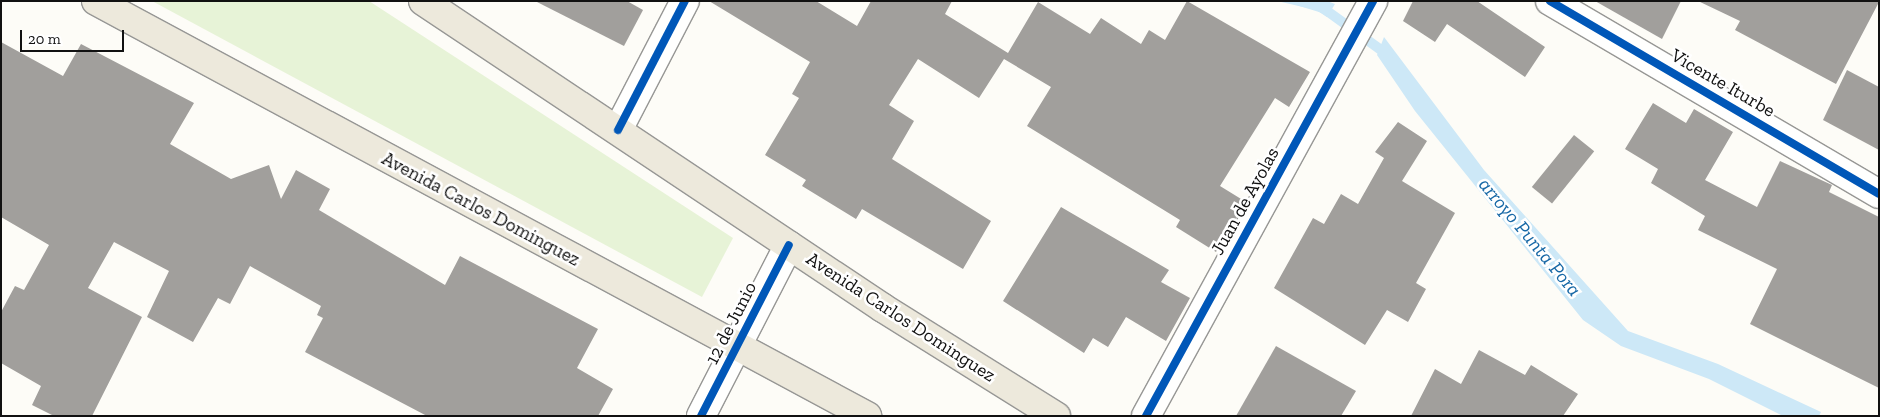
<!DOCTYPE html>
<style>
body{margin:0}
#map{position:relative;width:1880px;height:417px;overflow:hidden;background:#fdfcf7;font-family:"Zilla Slab",serif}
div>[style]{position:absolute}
.green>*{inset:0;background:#e7f3d7}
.water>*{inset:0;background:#cde8f7}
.stream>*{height:10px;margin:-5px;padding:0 5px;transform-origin:5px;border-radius:5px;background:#cde8f7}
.building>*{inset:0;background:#a19f9c;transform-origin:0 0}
.roads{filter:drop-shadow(1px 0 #979795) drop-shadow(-1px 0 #979795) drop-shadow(0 1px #979795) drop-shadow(0 -1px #979795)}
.minor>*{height:28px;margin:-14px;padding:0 14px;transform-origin:14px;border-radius:14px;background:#fffffe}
.major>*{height:28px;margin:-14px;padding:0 14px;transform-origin:14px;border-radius:14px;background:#ede9dc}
.cycleway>*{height:8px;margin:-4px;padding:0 4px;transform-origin:4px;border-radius:4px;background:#0057b8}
span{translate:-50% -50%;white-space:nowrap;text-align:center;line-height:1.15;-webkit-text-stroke:5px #fff;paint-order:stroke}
.street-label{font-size:19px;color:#111}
.water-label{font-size:20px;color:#1768a6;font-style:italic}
.frame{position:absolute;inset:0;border:2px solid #111;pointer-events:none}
.scale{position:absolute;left:20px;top:30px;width:104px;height:22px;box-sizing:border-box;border:2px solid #111;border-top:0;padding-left:6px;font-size:15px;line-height:18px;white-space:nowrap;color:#111;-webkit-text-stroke:4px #fff;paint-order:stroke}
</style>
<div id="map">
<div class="green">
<div style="clip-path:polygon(152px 1px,369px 1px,733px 238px,702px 297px)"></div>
</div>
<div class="water">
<div style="clip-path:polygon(1277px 1px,1327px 1px,1335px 4px,1327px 17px,1316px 10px)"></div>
<div style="clip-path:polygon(1384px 37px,1484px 170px,1628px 331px,1718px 364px,1821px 412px,1819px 416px,1783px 416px,1709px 379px,1621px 346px,1583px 320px,1415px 111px,1377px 55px)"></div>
</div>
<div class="stream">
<div style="left:1300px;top:1px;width:24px;rotate:17deg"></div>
<div style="left:1323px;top:8px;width:80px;rotate:35.9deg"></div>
</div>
<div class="building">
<div style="clip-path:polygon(535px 1px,627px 1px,643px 10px,624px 46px)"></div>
<div style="clip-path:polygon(709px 1px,816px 1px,857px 26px,871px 1px,952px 1px,945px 14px,1008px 53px,1038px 2px,1090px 34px,1101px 18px,1141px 44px,1149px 30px,1165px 40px,1187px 1px,1310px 72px,1289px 107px,1275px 98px,1220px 186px,1246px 202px,1216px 252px,1176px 227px,1180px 220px,1027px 126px,1051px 87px,1004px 59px,979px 98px,918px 59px,889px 105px,914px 121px,892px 159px,991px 221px,963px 269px,862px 209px,856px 219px,802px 186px,806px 180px,765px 155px,799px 98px,792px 94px,810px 62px)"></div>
<div style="clip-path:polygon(1413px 1px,1477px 1px,1545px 47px,1525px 77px,1447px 24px,1435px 42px,1403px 21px)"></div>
<div style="clip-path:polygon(1595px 1px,1681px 1px,1662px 39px)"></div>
<div style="clip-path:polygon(1698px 1px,1879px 1px,1879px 2px,1836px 84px,1735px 30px,1740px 21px)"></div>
<div style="clip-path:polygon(1px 42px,63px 76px,81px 44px,194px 103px,170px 144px,231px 179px,269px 165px,281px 199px,296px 170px,330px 189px,319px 210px,445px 285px,460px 256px,598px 329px,577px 368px,613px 389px,598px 416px,427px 416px,305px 352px,323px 318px,317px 315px,321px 306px,250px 266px,230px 304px,218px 298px,193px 342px,147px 317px,169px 271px,114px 242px,88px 288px,142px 317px,92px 416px,54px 416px,32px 405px,41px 386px,1px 363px,1px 312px,15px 286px,24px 290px,49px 245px,1px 217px)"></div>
<div style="clip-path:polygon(1847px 70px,1879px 87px,1879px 150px,1823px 120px)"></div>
<div style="clip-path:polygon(1653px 103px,1686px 123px,1694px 109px,1733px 132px,1705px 180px,1757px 207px,1780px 161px,1832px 185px,1829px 192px,1879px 217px,1879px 388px,1750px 324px,1777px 269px,1698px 230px,1705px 216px,1651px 183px,1658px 169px,1625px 149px)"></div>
<div style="clip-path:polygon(1398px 122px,1427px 141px,1402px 181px,1455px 213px,1416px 283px,1426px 289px,1408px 322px,1387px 310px,1365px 345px,1274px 288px,1313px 218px,1324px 224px,1341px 194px,1358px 204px,1384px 158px,1375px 152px)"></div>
<div style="left:1574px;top:135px;width:26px;height:67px;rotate:39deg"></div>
<div style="clip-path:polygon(1061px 207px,1169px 270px,1161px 282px,1190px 298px,1166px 341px,1126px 317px,1108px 347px,1093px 338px,1084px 353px,1003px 301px)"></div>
<div style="clip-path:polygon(1276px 346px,1356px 391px,1341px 416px,1236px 416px)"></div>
<div style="clip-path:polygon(1479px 350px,1525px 375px,1531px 365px,1578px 394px,1563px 416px,1411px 416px,1435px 369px,1461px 384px)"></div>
</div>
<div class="roads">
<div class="minor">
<div style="left:1550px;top:1px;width:381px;rotate:30.4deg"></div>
<div style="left:618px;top:130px;width:145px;rotate:-62.6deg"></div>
<div style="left:701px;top:416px;width:192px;rotate:-62.8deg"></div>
<div style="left:1146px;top:416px;width:473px;rotate:-61.3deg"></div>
</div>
<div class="major">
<div style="left:96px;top:1px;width:876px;rotate:28.29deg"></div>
<div style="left:423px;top:1px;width:553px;rotate:33.72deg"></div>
<div style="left:883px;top:308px;width:204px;rotate:32deg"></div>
</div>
</div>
<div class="cycleway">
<div style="left:1550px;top:1px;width:381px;rotate:30.4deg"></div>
<div style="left:618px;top:130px;width:145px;rotate:-62.6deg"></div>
<div style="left:701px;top:416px;width:192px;rotate:-62.8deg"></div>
<div style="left:1146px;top:416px;width:473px;rotate:-61.3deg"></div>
</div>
<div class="street-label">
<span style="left:1723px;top:83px;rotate:30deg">Vicente Iturbe</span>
<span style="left:1245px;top:201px;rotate:-61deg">Juan de Ayolas</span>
<span style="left:481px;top:209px;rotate:28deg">Avenida Carlos Dominguez</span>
<span style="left:901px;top:317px;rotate:33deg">Avenida Carlos Dominguez</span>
<span style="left:731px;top:323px;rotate:-63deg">12 de Junio</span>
</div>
<div class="water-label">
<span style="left:1530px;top:237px;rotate:50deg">arroyo Punta Pora</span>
</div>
<div class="frame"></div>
<div class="scale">20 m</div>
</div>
